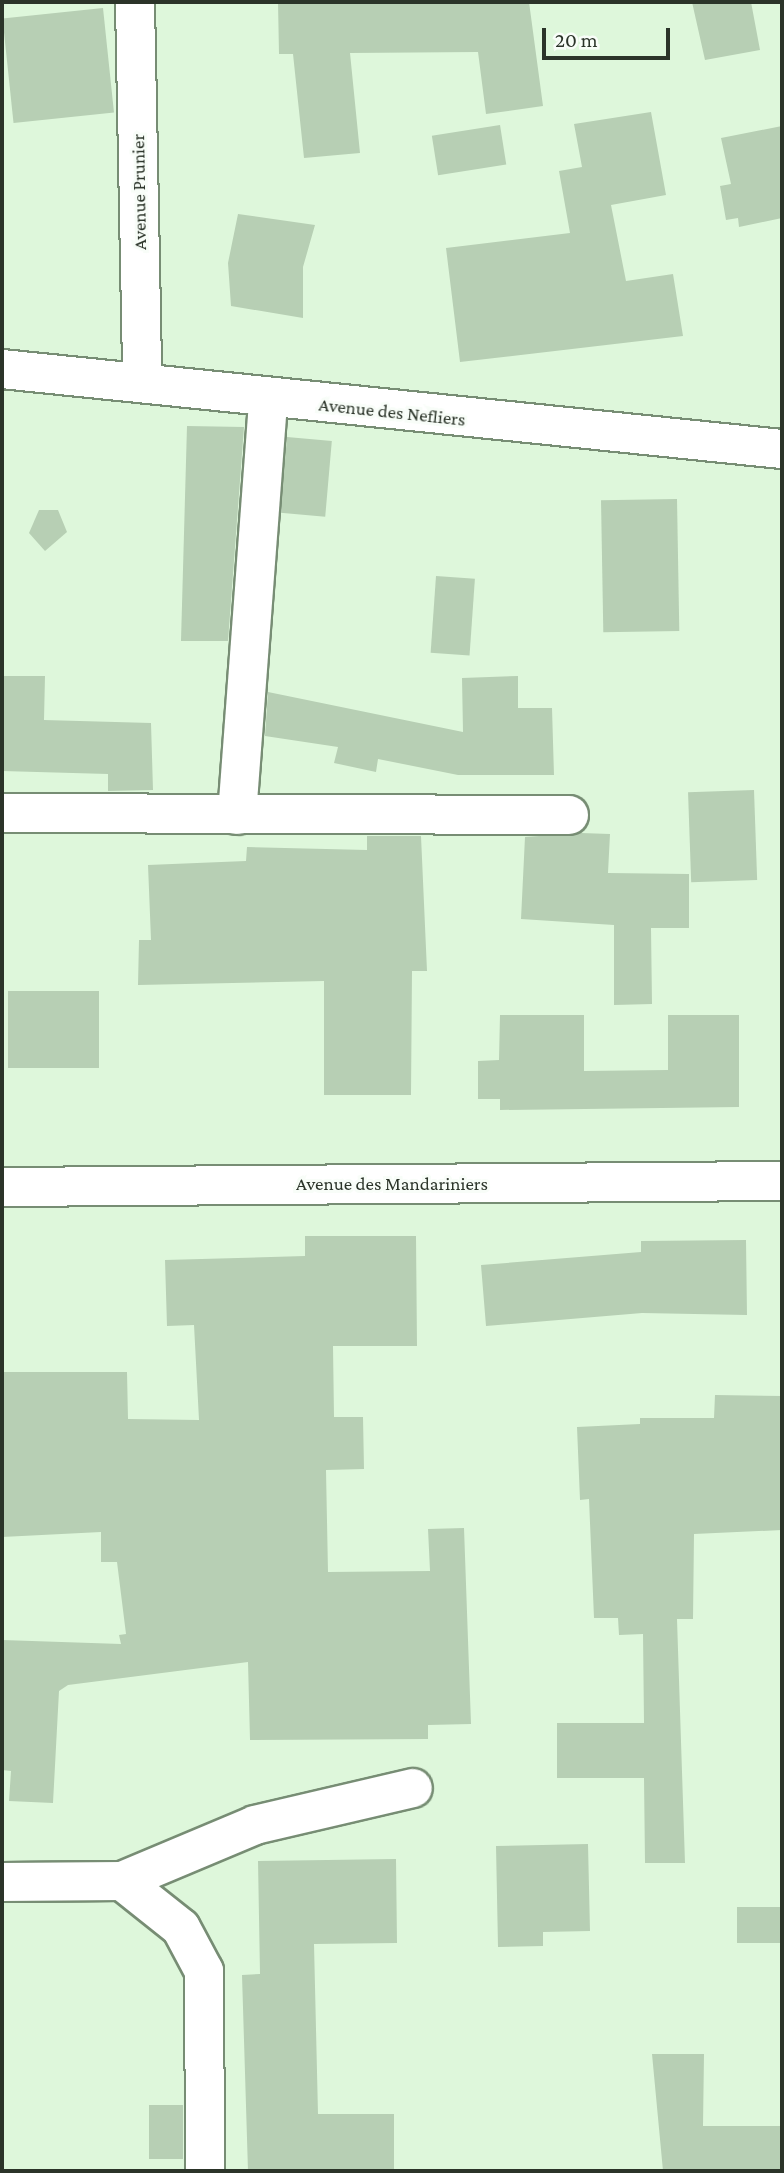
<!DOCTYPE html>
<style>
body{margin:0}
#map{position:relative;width:784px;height:2173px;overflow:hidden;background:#def7db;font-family:"Crimson Pro",serif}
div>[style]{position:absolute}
.building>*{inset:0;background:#b7cfb4;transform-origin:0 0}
.roads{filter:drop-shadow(2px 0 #778d74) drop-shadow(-2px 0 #778d74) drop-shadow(0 2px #778d74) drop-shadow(0 -2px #778d74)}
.street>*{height:38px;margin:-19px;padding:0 19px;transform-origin:19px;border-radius:19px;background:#fff}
span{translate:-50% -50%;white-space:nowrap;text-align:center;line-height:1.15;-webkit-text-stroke:6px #f8fdf8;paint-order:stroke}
.street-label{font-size:19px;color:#2b3429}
.frame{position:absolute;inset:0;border:4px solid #2b3429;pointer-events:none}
.scale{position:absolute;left:542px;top:28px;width:128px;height:32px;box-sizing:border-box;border:4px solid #2b3429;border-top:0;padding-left:9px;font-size:21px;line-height:24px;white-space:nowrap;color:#2b3429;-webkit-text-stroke:5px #f8fdf8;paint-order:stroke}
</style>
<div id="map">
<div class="building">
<div style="clip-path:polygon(278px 2px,529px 2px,543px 106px,486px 114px,478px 52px,350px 53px,360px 153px,304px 158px,293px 54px,279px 54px)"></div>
<div style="clip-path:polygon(692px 2px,751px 2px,760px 50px,705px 60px)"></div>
<div style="left:103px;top:8px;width:105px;height:101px;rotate:84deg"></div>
<div style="clip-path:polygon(651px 112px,666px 195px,611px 205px,626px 281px,673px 274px,683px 336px,460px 362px,446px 248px,570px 233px,559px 171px,582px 167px,574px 124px)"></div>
<div style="left:500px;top:125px;width:40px;height:69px;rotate:81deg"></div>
<div style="clip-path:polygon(782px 126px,782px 218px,739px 227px,738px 218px,726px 220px,720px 186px,731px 184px,721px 138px)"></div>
<div style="clip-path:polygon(238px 214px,315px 225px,303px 267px,303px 318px,231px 306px,228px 263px)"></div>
<div style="clip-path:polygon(187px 426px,244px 427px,228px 641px,181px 641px)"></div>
<div style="left:287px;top:437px;width:45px;height:76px;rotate:5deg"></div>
<div style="left:677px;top:499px;width:132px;height:76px;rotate:89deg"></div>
<div style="clip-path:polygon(39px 510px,58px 510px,67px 532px,45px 551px,29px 533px)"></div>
<div style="left:436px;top:576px;width:39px;height:77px;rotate:4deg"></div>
<div style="clip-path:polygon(2px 676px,45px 676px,44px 720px,151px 723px,153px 790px,108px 791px,108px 774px,2px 771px)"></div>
<div style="clip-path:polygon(518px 676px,518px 708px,552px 708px,554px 775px,458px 775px,378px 759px,376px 772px,334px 763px,338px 747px,265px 736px,268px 692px,463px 732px,462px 678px)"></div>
<div style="left:754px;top:790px;width:90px;height:66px;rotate:88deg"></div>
<div style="clip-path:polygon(581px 833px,610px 834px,608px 873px,689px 874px,689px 928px,651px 928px,652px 1004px,614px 1005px,614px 925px,521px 919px,525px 837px)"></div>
<div style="clip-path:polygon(367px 836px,421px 836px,427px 971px,412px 971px,411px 1095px,324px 1095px,324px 981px,138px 985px,139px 940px,151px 940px,148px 865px,246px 861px,247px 847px,367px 850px)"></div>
<div style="left:99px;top:991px;width:77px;height:91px;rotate:90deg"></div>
<div style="clip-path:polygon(500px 1015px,584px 1015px,584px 1071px,668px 1070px,668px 1015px,739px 1015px,739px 1107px,500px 1110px,500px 1099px,478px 1099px,478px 1061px,499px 1060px)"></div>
<div style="clip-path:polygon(305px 1236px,416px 1236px,417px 1346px,333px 1346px,334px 1417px,363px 1417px,364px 1469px,326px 1470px,328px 1572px,430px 1571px,428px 1529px,464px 1528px,471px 1724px,428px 1725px,428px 1739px,250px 1740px,248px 1662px,68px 1685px,59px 1691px,53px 1803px,9px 1801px,11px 1771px,2px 1770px,2px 1640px,121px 1644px,119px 1635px,126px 1634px,117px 1562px,101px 1562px,101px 1532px,2px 1537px,2px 1372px,127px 1372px,128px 1419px,199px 1420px,194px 1325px,167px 1326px,165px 1260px,305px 1256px)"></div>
<div style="clip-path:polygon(746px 1240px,747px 1315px,642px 1313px,486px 1326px,481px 1265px,641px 1252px,641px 1241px)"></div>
<div style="clip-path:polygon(715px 1395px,782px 1396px,782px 1530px,694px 1534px,693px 1619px,677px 1619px,685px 1863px,645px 1863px,644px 1778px,557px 1778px,557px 1723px,644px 1723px,643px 1634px,619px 1635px,618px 1618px,594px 1618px,589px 1499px,580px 1500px,577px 1427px,640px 1424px,640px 1418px,714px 1418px)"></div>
<div style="clip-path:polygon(588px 1844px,590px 1931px,543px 1932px,543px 1946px,498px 1947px,496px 1846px)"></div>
<div style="clip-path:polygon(396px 1859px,397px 1943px,314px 1944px,318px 2114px,394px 2114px,394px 2171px,248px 2171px,242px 1975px,260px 1974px,258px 1861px)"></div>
<div style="left:737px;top:1907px;width:45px;height:36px"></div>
<div style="clip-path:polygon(652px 2054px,704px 2054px,703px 2126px,782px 2126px,782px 2171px,663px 2171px)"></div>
<div style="left:149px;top:2105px;width:34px;height:54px"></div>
</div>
<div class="roads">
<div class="street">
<div style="left:135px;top:2px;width:380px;rotate:88.9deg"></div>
<div style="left:2px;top:369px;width:784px;rotate:5.86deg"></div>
<div style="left:2px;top:813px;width:567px;rotate:0.2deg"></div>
<div style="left:237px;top:815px;width:417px;rotate:-85.7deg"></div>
<div style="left:2px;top:1187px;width:780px;rotate:-0.44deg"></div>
<div style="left:122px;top:1881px;width:75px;rotate:38.5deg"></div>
<div style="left:181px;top:1928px;width:49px;rotate:61.9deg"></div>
<div style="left:204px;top:1971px;width:200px;rotate:89.7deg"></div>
<div style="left:2px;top:1882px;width:120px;rotate:-0.5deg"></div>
<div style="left:122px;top:1881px;width:144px;rotate:-22.8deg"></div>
<div style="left:255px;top:1825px;width:162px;rotate:-13.2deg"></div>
</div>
</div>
<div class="street-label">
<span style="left:139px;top:192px;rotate:-91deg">Avenue Prunier</span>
<span style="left:392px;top:412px;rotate:6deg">Avenue des Nefliers</span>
<span style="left:392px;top:1184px">Avenue des Mandariniers</span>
</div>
<div class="frame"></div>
<div class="scale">20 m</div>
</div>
